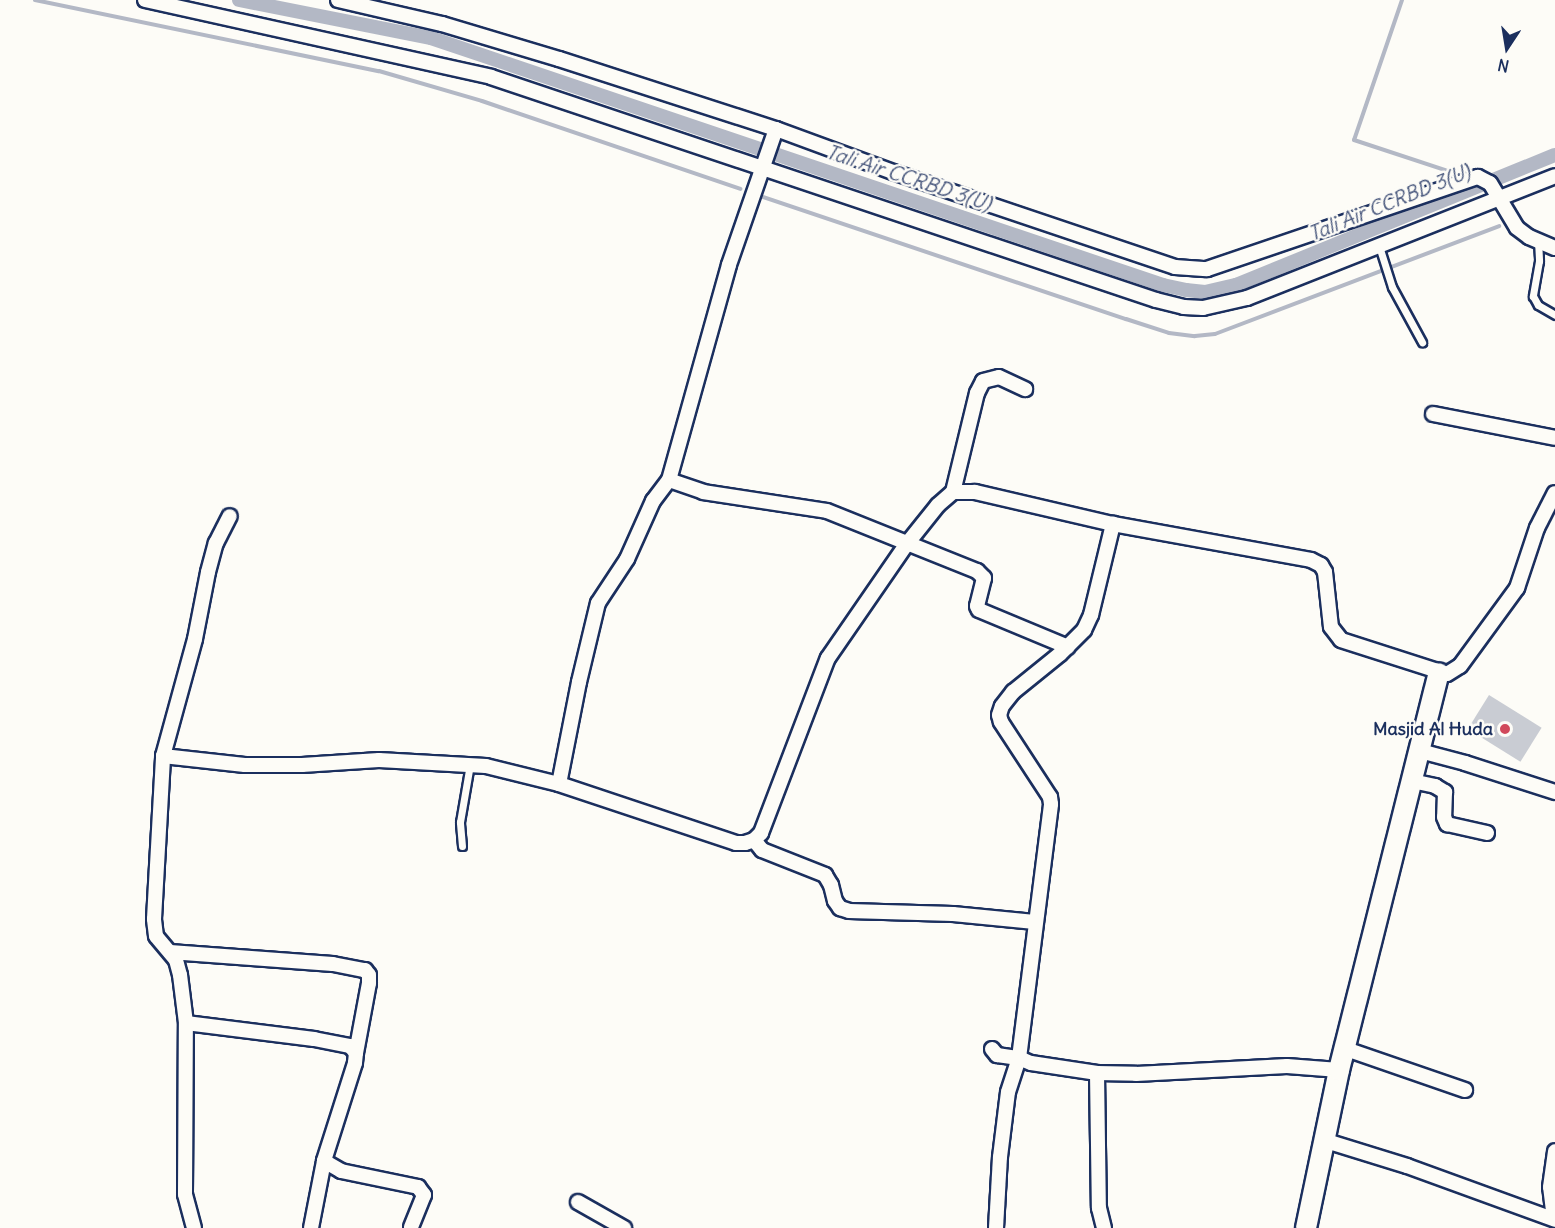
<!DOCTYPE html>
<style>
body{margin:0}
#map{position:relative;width:1555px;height:1228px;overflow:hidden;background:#fdfcf7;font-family:Delius,sans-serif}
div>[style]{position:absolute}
.stream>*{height:4px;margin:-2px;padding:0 2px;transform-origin:2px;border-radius:2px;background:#b3b8c5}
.canal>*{height:14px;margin:-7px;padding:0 7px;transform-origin:7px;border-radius:7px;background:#b3b8c5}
.building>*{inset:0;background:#c9ccd3;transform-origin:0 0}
.roads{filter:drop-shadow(2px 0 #1b2f5e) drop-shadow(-2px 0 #1b2f5e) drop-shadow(0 2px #1b2f5e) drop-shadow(0 -2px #1b2f5e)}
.lane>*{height:7px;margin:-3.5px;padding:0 3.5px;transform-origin:3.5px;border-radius:3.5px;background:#fdfcf7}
.street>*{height:14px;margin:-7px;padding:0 7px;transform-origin:7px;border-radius:7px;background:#fdfcf7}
.secondary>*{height:20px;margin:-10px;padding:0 10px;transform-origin:10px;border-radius:10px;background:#fdfcf7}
.dots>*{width:16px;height:16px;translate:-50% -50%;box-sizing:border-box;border:3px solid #fdfcf7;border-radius:50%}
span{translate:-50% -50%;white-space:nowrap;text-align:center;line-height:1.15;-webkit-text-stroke:5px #fdfcf7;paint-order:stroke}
.poi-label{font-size:18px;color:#1b2f5e;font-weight:700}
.right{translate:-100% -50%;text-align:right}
.water-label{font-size:20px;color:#49587d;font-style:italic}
.north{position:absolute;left:1477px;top:18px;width:60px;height:60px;-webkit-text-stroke:4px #fdfcf7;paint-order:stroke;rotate:192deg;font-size:16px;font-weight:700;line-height:24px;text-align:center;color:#1b2f5e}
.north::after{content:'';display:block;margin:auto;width:21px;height:27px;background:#1b2f5e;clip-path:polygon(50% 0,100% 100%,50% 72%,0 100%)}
</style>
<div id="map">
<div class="stream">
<div style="left:35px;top:0;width:351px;rotate:11.7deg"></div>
<div style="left:379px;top:71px;width:107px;rotate:16.2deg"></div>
<div style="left:482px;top:101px;width:273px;rotate:18.8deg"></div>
<div style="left:1402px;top:0;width:148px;rotate:108.9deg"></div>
<div style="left:1354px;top:140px;width:105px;rotate:18.3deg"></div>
<div style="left:760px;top:196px;width:386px;rotate:18.6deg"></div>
<div style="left:1126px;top:319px;width:45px;rotate:18deg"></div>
<div style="left:1169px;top:333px;width:26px;rotate:7deg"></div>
<div style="left:1195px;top:336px;width:20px;rotate:-6deg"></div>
<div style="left:1215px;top:334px;width:304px;rotate:-20.8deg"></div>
</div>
<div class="canal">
<div style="left:239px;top:0;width:196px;rotate:11.2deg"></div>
<div style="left:431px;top:38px;width:773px;rotate:18.65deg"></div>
<div style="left:1163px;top:285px;width:24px;rotate:12deg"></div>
<div style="left:1186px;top:290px;width:19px;rotate:6deg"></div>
<div style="left:1205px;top:292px;width:32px;rotate:-13deg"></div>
<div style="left:1236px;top:285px;width:344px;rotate:-22.2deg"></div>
</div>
<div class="building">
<div style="left:1489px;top:695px;width:62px;height:40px;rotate:32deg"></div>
</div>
<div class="roads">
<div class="lane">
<div style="left:1538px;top:240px;width:21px;rotate:87deg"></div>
<div style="left:1539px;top:261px;width:36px;rotate:100deg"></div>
<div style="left:1533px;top:296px;width:10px;rotate:61deg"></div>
<div style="left:1538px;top:305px;width:20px;rotate:30deg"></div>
<div style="left:1379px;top:246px;width:43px;rotate:72.4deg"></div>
<div style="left:1392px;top:287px;width:63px;rotate:61.4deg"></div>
<div style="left:462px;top:846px;width:24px;rotate:-95deg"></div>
<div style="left:460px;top:822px;width:59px;rotate:-80.2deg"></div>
</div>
<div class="street">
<div style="left:145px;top:0;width:354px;rotate:12.5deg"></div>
<div style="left:491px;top:77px;width:701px;rotate:18.54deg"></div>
<div style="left:1156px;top:300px;width:29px;rotate:14deg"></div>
<div style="left:1184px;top:307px;width:19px;rotate:3deg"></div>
<div style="left:1203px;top:308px;width:45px;rotate:-12.8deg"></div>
<div style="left:1247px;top:298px;width:331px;rotate:-21.6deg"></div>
<div style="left:338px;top:0;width:107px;rotate:13deg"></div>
<div style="left:442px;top:24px;width:122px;rotate:16.7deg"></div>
<div style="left:559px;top:59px;width:228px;rotate:17.9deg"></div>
<div style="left:776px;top:129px;width:125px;rotate:20.2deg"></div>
<div style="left:893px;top:172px;width:298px;rotate:18.6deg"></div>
<div style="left:1175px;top:267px;width:32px;rotate:4deg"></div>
<div style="left:1207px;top:269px;width:286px;rotate:-18.8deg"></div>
<div style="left:1478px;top:177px;width:13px;rotate:27deg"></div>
<div style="left:1490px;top:183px;width:52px;rotate:59deg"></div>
<div style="left:1517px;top:228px;width:15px;rotate:37deg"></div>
<div style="left:1529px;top:237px;width:28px;rotate:23deg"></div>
<div style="left:776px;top:129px;width:144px;rotate:109.1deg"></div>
<div style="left:729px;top:265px;width:223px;rotate:105.6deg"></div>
<div style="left:669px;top:480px;width:36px;rotate:19deg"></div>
<div style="left:703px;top:492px;width:125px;rotate:8.7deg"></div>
<div style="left:827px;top:511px;width:162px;rotate:21.8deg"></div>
<div style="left:977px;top:571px;width:10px;rotate:45deg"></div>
<div style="left:984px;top:578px;width:29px;rotate:104deg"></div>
<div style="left:977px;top:606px;width:4px;rotate:63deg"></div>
<div style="left:979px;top:610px;width:96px;rotate:22.6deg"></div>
<div style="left:1433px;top:414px;width:124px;rotate:11.1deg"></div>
<div style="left:953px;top:492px;width:102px;rotate:-76.4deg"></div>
<div style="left:977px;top:393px;width:13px;rotate:-63deg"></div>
<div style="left:983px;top:381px;width:16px;rotate:-14deg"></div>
<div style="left:999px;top:377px;width:29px;rotate:25deg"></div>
<div style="left:1420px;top:751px;width:47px;rotate:14.9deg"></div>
<div style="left:1465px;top:763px;width:95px;rotate:17.9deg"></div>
<div style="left:163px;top:756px;width:82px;rotate:6.3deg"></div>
<div style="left:245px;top:765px;width:57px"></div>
<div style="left:302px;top:765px;width:77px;rotate:-3.7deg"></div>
<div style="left:379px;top:760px;width:107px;rotate:3.2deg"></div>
<div style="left:486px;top:766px;width:75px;rotate:13.9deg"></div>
<div style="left:559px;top:784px;width:187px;rotate:18.4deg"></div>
<div style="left:736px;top:843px;width:9px"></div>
<div style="left:745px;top:843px;width:9px;rotate:-18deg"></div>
<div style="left:754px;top:840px;width:10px;rotate:-45deg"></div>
<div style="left:761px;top:833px;width:187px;rotate:-69.1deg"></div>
<div style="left:828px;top:658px;width:137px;rotate:-55.4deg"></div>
<div style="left:906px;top:545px;width:51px;rotate:-51.3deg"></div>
<div style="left:938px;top:505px;width:20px;rotate:-41deg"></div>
<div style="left:953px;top:492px;width:22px"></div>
<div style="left:975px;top:492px;width:142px;rotate:13.1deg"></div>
<div style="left:1113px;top:524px;width:201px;rotate:10.3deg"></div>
<div style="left:1311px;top:560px;width:11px;rotate:27deg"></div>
<div style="left:1321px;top:565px;width:8px;rotate:60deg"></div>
<div style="left:1325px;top:572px;width:55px;rotate:83.8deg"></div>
<div style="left:1331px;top:627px;width:16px;rotate:52deg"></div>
<div style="left:1341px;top:640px;width:111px;rotate:17.8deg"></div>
<div style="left:1447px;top:674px;width:15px;rotate:-32deg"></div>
<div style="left:1460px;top:666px;width:97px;rotate:-53.8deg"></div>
<div style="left:1517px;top:588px;width:63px;rotate:-71.6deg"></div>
<div style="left:1537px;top:528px;width:39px;rotate:-63deg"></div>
<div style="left:1412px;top:781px;width:24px;rotate:12deg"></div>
<div style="left:1435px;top:786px;width:12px;rotate:31deg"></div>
<div style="left:1445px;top:792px;width:25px;rotate:92deg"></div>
<div style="left:1444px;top:817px;width:8px;rotate:67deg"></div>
<div style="left:1447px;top:824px;width:41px;rotate:12.7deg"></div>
<div style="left:559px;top:784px;width:104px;rotate:-78.9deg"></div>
<div style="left:579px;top:682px;width:81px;rotate:-76.5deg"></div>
<div style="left:598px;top:603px;width:53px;rotate:-56.6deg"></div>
<div style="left:627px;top:559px;width:64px;rotate:-65.9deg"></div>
<div style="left:653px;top:501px;width:26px;rotate:-53deg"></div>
<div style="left:754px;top:840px;width:13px;rotate:51deg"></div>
<div style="left:762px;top:850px;width:68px;rotate:21.6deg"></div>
<div style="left:825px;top:875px;width:12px;rotate:59deg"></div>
<div style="left:831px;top:885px;width:16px;rotate:76deg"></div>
<div style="left:835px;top:901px;width:9px;rotate:54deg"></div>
<div style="left:840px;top:908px;width:9px;rotate:18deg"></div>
<div style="left:849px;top:911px;width:104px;rotate:1.7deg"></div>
<div style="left:953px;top:914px;width:82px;rotate:5.6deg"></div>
<div style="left:170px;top:952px;width:163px;rotate:4.2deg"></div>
<div style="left:333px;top:964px;width:33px;rotate:11deg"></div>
<div style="left:365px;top:970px;width:6px;rotate:51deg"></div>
<div style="left:369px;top:975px;width:8px;rotate:90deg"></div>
<div style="left:369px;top:983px;width:71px;rotate:100.5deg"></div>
<div style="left:186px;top:1023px;width:129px;rotate:7.1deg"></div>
<div style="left:314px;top:1039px;width:37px;rotate:11deg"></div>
<div style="left:350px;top:1046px;width:9px;rotate:49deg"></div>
<div style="left:356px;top:1053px;width:10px;rotate:96deg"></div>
<div style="left:355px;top:1063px;width:103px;rotate:107.6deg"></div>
<div style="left:324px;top:1161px;width:20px;rotate:30deg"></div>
<div style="left:341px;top:1171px;width:79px;rotate:11.7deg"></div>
<div style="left:418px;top:1187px;width:10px;rotate:53deg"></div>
<div style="left:424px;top:1195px;width:35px;rotate:112deg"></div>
<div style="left:992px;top:1049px;width:8px;rotate:50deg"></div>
<div style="left:997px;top:1055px;width:22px;rotate:8deg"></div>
<div style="left:1019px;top:1058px;width:13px;rotate:23deg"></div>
<div style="left:1031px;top:1063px;width:67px;rotate:8.6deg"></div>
<div style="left:1097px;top:1073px;width:39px;rotate:1deg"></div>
<div style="left:1136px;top:1074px;width:151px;rotate:-3deg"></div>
<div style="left:1287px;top:1066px;width:52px;rotate:4.4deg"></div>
<div style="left:1346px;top:1049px;width:126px;rotate:19deg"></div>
<div style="left:1097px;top:1073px;width:135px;rotate:89.2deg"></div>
<div style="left:1099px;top:1208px;width:21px;rotate:76deg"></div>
<div style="left:1323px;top:1140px;width:88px;rotate:17.2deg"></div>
<div style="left:1407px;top:1166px;width:158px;rotate:20deg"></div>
<div style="left:578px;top:1202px;width:53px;rotate:29.5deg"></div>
<div style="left:1554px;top:1219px;width:32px;rotate:-97deg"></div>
<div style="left:1550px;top:1187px;width:36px;rotate:-82deg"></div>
<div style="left:194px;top:1228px;width:35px;rotate:-105deg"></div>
<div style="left:185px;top:1194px;width:171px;rotate:-89.7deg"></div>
<div style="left:186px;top:1023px;width:48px;rotate:-97.1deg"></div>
<div style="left:180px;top:975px;width:16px;rotate:-105deg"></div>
<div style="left:176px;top:960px;width:31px;rotate:-130deg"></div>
<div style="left:156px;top:936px;width:17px;rotate:-97deg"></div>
<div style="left:154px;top:919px;width:163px;rotate:-86.8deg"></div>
<div style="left:163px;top:756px;width:121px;rotate:-74.7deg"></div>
<div style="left:195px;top:639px;width:68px;rotate:-79deg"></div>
<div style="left:208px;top:572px;width:30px;rotate:-75deg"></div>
<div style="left:216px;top:543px;width:30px;rotate:-63deg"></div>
<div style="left:311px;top:1228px;width:68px;rotate:-79deg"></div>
<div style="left:996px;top:1228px;width:71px;rotate:-86.8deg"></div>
<div style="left:1000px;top:1157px;width:65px;rotate:-83deg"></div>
<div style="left:1008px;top:1092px;width:36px;rotate:-72deg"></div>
<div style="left:1019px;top:1058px;width:256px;rotate:-82.8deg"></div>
<div style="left:1051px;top:804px;width:7px;rotate:-98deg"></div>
<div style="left:1050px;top:797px;width:90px;rotate:-123.2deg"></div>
<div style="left:1001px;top:722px;width:7px;rotate:-106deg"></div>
<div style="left:999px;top:715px;width:9px;rotate:-72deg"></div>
<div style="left:1002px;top:706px;width:18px;rotate:-52deg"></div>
<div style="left:1013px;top:692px;width:60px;rotate:-39deg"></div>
<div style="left:1060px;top:654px;width:34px;rotate:-45deg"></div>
<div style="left:1084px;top:630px;width:17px;rotate:-65deg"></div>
<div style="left:1091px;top:615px;width:94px;rotate:-76.4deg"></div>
</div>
<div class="secondary">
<div style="left:1306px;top:1228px;width:161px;rotate:-78.2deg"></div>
<div style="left:1339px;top:1070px;width:409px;rotate:-75.9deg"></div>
</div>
</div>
<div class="dots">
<div style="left:1505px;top:729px;background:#d1495b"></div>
</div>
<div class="poi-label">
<span class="right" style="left:1493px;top:729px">Masjid Al Huda</span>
</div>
<div class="water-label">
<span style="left:909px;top:177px;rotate:18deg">Tali Air CCRBD 3(U)</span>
<span style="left:1389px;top:202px;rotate:-22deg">Tali Air CCRBD 3(U)</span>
</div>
<div class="north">N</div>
</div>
